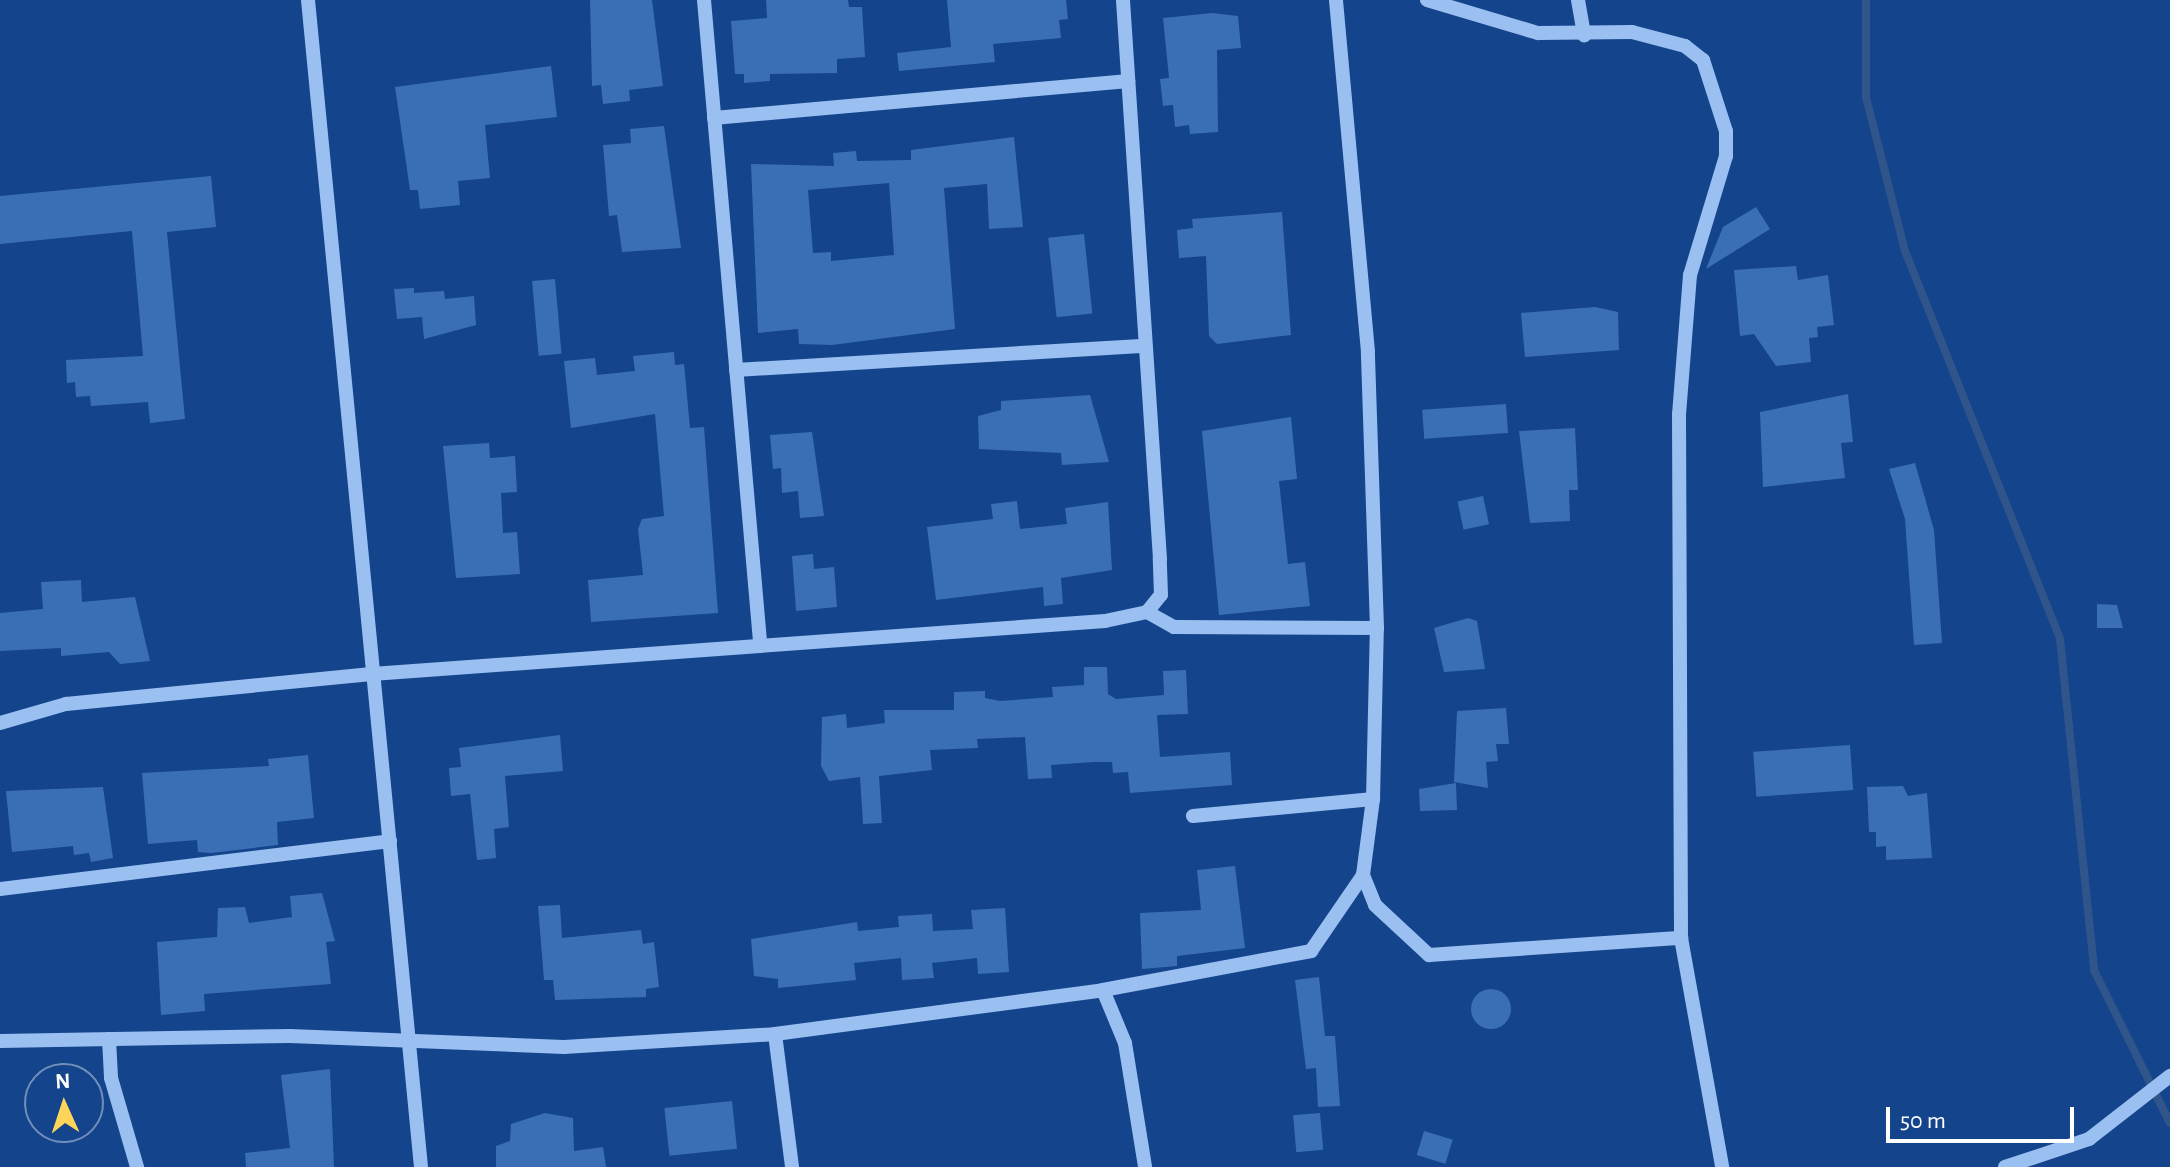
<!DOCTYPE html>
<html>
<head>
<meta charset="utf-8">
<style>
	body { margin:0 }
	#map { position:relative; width:2170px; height:1167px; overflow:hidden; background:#13448c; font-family:"Alegreya Sans",sans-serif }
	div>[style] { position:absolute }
	.stream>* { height:8px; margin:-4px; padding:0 4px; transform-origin:4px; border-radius:4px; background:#30558b }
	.building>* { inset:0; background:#3b6fb5; transform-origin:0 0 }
	.round { border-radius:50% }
	.minor>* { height:14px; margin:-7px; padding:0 7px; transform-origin:7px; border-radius:7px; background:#9abff1 }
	span { translate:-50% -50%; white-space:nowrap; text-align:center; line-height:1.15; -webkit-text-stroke:6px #13448c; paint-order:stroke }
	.north { position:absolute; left:24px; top:1063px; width:80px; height:80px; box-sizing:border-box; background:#13448c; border:2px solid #718fba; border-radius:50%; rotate:357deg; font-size:22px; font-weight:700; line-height:32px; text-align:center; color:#fff }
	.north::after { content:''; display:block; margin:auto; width:28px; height:36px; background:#ffd45a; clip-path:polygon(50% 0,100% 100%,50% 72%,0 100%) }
	.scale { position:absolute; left:1886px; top:1107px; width:188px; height:36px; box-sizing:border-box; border:4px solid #fff; border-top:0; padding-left:10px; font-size:24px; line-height:28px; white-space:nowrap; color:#fff; -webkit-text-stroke:6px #13448c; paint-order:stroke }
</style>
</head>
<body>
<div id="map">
	<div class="stream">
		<div style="left:1866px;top:0;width:97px;rotate:90deg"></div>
		<div style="left:1866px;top:97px;width:159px;rotate:75.8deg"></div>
		<div style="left:1905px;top:251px;width:418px;rotate:68.2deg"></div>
		<div style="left:2060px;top:639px;width:333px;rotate:84.1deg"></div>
		<div style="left:2094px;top:970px;width:171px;rotate:63.6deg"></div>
	</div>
	<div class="building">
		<div style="clip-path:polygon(590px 0,652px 0,663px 86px,629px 90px,630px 101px,603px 104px,601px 85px,592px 86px)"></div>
		<div style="clip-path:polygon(766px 0,848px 0,849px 7px,862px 7px,865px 57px,837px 59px,837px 73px,770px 74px,770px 81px,744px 83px,744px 74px,735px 74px,731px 21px,767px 18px)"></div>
		<div style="clip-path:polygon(947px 0,1066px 0,1068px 19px,1059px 20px,1061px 38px,993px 44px,995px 62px,899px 71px,897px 53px,951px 47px)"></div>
		<div style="clip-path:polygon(1212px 13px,1238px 16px,1241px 48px,1217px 50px,1218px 132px,1190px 134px,1189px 125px,1175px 127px,1173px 105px,1163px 106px,1160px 79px,1169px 78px,1163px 18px)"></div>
		<div style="clip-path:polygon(551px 66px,557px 117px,485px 125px,490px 178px,458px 181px,460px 205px,420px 209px,418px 190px,410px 190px,395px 87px)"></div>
		<div style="clip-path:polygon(664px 126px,681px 248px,622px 252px,617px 215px,609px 216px,603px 145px,631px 143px,630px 129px)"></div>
		<div style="clip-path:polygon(evenodd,1014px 137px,1023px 227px,989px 229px,987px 184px,944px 188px,955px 329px,832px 345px,799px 344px,798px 329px,758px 333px,751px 164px,834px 166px,833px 153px,856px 151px,857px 161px,911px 160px,911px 150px,1014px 137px,889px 183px,894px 255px,831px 261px,831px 252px,813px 253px,808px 190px,889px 183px)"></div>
		<div style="clip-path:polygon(211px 176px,216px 227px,167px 232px,185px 419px,150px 423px,148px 402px,91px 406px,90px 396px,76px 397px,75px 382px,67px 383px,66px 360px,143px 356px,132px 231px,0 244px,0 196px)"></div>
		<div style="clip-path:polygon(1756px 207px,1770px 229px,1706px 269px,1723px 227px)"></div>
		<div style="clip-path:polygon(1282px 212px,1291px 335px,1217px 344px,1209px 336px,1206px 256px,1179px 258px,1177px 230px,1193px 228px,1192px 219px)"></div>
		<div style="left:1084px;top:234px;width:80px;height:36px;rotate:84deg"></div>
		<div style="clip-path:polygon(1796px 266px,1798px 280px,1828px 275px,1834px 325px,1817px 327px,1818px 337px,1809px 338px,1811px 362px,1776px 366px,1754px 334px,1740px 336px,1734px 270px)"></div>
		<div style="left:555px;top:279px;width:75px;height:23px;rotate:85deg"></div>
		<div style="clip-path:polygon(414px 288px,414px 293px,444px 291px,445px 299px,474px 296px,476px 325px,424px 339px,422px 317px,397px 319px,394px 289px)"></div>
		<div style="clip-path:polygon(1595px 307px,1618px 312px,1619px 350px,1525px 357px,1521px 313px)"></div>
		<div style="clip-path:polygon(674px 352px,675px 365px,684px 364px,690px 428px,704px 427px,718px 613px,591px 622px,588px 580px,643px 575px,638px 529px,642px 519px,664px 516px,655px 414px,571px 428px,564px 361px,595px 358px,597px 375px,635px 371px,633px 356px)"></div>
		<div style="clip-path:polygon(1848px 394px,1853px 442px,1841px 443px,1845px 478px,1763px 487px,1760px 412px)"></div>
		<div style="clip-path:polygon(1090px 395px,1109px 462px,1062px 465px,1061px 453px,979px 449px,978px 416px,1001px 410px,1001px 401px)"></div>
		<div style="left:1506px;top:404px;width:29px;height:84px;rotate:86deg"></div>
		<div style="clip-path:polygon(1291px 417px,1297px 479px,1279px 481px,1288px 564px,1305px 562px,1310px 606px,1219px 615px,1202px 431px)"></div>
		<div style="clip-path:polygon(1575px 428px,1578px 490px,1569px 490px,1570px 521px,1530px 523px,1519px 431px)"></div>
		<div style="clip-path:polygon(812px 432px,824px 516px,800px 518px,798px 491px,782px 493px,781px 468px,773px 469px,770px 435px)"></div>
		<div style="clip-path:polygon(489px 443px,490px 458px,515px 456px,517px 492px,501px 493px,503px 533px,517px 532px,520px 574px,456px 578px,443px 446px)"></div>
		<div style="clip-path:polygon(1915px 463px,1934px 530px,1942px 643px,1914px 645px,1905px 519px,1889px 469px)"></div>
		<div style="left:1483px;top:496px;width:29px;height:26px;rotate:78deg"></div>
		<div style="clip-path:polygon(1017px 501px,1020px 529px,1067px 524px,1065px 508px,1108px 502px,1112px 570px,1061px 578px,1063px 604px,1044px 606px,1043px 587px,936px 600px,927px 527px,993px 519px,991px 504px)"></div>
		<div style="clip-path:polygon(813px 554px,814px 569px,834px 567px,837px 607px,796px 611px,792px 556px)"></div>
		<div style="clip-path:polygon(81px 580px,82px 602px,135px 597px,150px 661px,120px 664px,109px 652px,61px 656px,61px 648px,0 651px,0 613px,43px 609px,41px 582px)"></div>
		<div style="clip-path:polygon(2097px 604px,2117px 605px,2123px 628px,2097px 628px)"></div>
		<div style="clip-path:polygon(1468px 618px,1477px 621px,1485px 669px,1444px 672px,1434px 628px)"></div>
		<div style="clip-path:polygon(1084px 667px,1107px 667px,1108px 694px,1116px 699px,1164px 695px,1163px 671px,1186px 670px,1188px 714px,1157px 715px,1160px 757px,1230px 752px,1232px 785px,1130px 793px,1128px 772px,1113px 773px,1112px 762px,1094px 762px,1051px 765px,1052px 778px,1028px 779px,1025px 737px,977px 739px,978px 748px,930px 750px,932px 770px,879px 776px,882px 823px,863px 824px,860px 777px,829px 781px,821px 766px,822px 717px,846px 714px,847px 728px,885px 723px,884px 710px,954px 710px,954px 692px,985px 691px,985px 698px,1000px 701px,1053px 697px,1052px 687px,1084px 685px)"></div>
		<div style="clip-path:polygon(1506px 708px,1509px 744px,1496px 744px,1498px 761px,1486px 762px,1488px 788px,1454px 782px,1457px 711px)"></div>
		<div style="clip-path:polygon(560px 735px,563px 771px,505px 776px,509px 827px,494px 829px,496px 858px,477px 860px,470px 794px,451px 796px,449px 768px,461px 767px,459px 748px)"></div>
		<div style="left:1850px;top:745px;width:45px;height:97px;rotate:86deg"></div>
		<div style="clip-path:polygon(308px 755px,314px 818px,277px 822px,278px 845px,211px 853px,198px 852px,197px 840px,148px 844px,142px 773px,269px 766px,268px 759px)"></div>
		<div style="clip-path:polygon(1456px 783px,1457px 810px,1420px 811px,1419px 789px)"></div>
		<div style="clip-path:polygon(1903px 786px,1908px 796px,1927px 793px,1932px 858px,1886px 860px,1886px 846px,1876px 847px,1876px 832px,1869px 832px,1867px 787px)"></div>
		<div style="clip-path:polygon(103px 787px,113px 858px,91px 862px,89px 853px,74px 855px,73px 846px,12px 852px,6px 791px)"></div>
		<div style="clip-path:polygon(1235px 866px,1245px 948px,1177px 956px,1177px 966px,1142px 969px,1140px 913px,1201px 910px,1197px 870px)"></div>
		<div style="clip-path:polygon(322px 893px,335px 941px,326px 942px,331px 984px,204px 994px,205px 1011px,161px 1015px,157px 942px,217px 937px,218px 908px,245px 907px,249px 923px,292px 917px,290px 896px)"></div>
		<div style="clip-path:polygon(560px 905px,562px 938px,641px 930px,643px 944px,654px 942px,659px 987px,646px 989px,646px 997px,555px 1000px,553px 980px,544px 980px,538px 906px)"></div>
		<div style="clip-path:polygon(1005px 908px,1009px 972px,978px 974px,977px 958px,932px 963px,934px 978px,902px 980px,901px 958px,854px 963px,856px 980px,778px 988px,778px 979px,754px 976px,751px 939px,857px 922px,858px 931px,899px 927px,898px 916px,932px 914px,933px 931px,973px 929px,971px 910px)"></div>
		<div style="clip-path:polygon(1319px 977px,1325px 1036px,1335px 1036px,1340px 1106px,1318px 1107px,1316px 1068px,1306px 1069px,1295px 980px)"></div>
		<div class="round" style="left:1471px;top:989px;width:40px;height:40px"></div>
		<div style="clip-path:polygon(330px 1069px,334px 1167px,246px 1167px,245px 1153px,290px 1148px,281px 1075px)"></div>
		<div style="left:732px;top:1101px;width:48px;height:68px;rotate:84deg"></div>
		<div style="clip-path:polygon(545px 1113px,573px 1118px,574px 1151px,603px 1147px,606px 1167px,496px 1167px,496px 1146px,510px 1141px,511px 1124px)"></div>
		<div style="left:1320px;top:1113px;width:37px;height:27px;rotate:85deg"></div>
		<div style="left:1424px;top:1131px;width:30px;height:25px;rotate:17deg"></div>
	</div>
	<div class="minor">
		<div style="left:308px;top:0;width:1172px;rotate:84.47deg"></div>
		<div style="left:704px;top:0;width:643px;rotate:85.01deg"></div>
		<div style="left:1427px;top:0;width:116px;rotate:16.6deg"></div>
		<div style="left:1538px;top:33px;width:94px;rotate:-0.6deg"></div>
		<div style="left:1632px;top:32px;width:55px;rotate:14.8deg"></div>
		<div style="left:1685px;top:46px;width:23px;rotate:38deg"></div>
		<div style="left:1703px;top:60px;width:75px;rotate:72.1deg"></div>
		<div style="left:1726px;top:131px;width:25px;rotate:90deg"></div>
		<div style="left:1726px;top:156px;width:124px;rotate:106.8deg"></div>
		<div style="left:1690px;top:275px;width:139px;rotate:94.5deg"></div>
		<div style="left:1679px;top:414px;width:524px;rotate:89.78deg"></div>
		<div style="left:1681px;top:938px;width:233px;rotate:79.8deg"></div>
		<div style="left:1578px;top:0;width:36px;rotate:80deg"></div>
		<div style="left:714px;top:118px;width:416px;rotate:-5.1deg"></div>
		<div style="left:736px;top:370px;width:410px;rotate:-3.4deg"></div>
		<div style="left:1147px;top:612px;width:31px;rotate:29deg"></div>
		<div style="left:1174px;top:627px;width:203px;rotate:0.3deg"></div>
		<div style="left:0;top:723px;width:69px;rotate:-16.1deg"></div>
		<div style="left:66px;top:704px;width:307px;rotate:-5.6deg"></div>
		<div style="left:372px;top:674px;width:735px;rotate:-4.14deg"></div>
		<div style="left:1105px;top:621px;width:43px;rotate:-12.1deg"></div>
		<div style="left:1147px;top:612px;width:22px;rotate:-51deg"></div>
		<div style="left:1161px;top:595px;width:36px;rotate:-92deg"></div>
		<div style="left:1160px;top:559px;width:560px;rotate:-93.79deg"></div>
		<div style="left:1193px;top:816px;width:181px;rotate:-5.4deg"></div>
		<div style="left:1363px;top:875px;width:32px;rotate:68deg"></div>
		<div style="left:1375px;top:905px;width:74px;rotate:42.8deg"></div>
		<div style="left:1429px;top:955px;width:253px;rotate:-3.9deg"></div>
		<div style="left:0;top:889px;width:393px;rotate:-7deg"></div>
		<div style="left:1103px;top:990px;width:57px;rotate:67.5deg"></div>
		<div style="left:1125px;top:1043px;width:126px;rotate:80.8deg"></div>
		<div style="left:775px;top:1034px;width:134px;rotate:82.7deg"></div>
		<div style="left:109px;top:1039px;width:39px;rotate:87deg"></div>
		<div style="left:111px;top:1078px;width:93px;rotate:73.7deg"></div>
		<div style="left:0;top:1041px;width:290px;rotate:-1deg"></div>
		<div style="left:290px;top:1036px;width:274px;rotate:2.3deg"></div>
		<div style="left:564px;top:1047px;width:211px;rotate:-3.5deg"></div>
		<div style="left:775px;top:1034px;width:331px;rotate:-7.6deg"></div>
		<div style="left:1103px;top:990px;width:212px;rotate:-10.6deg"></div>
		<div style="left:1311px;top:951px;width:92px;rotate:-55.6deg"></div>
		<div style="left:1363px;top:875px;width:77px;rotate:-82.5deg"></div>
		<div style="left:1373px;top:799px;width:171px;rotate:-88.7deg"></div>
		<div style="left:1377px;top:628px;width:276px;rotate:-91.9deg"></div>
		<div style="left:1368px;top:352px;width:353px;rotate:-95.2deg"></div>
		<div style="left:2005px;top:1167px;width:89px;rotate:-18.4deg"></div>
		<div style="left:2089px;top:1139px;width:103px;rotate:-37.9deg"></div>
	</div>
	<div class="north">N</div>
	<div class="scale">50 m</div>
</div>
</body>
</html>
